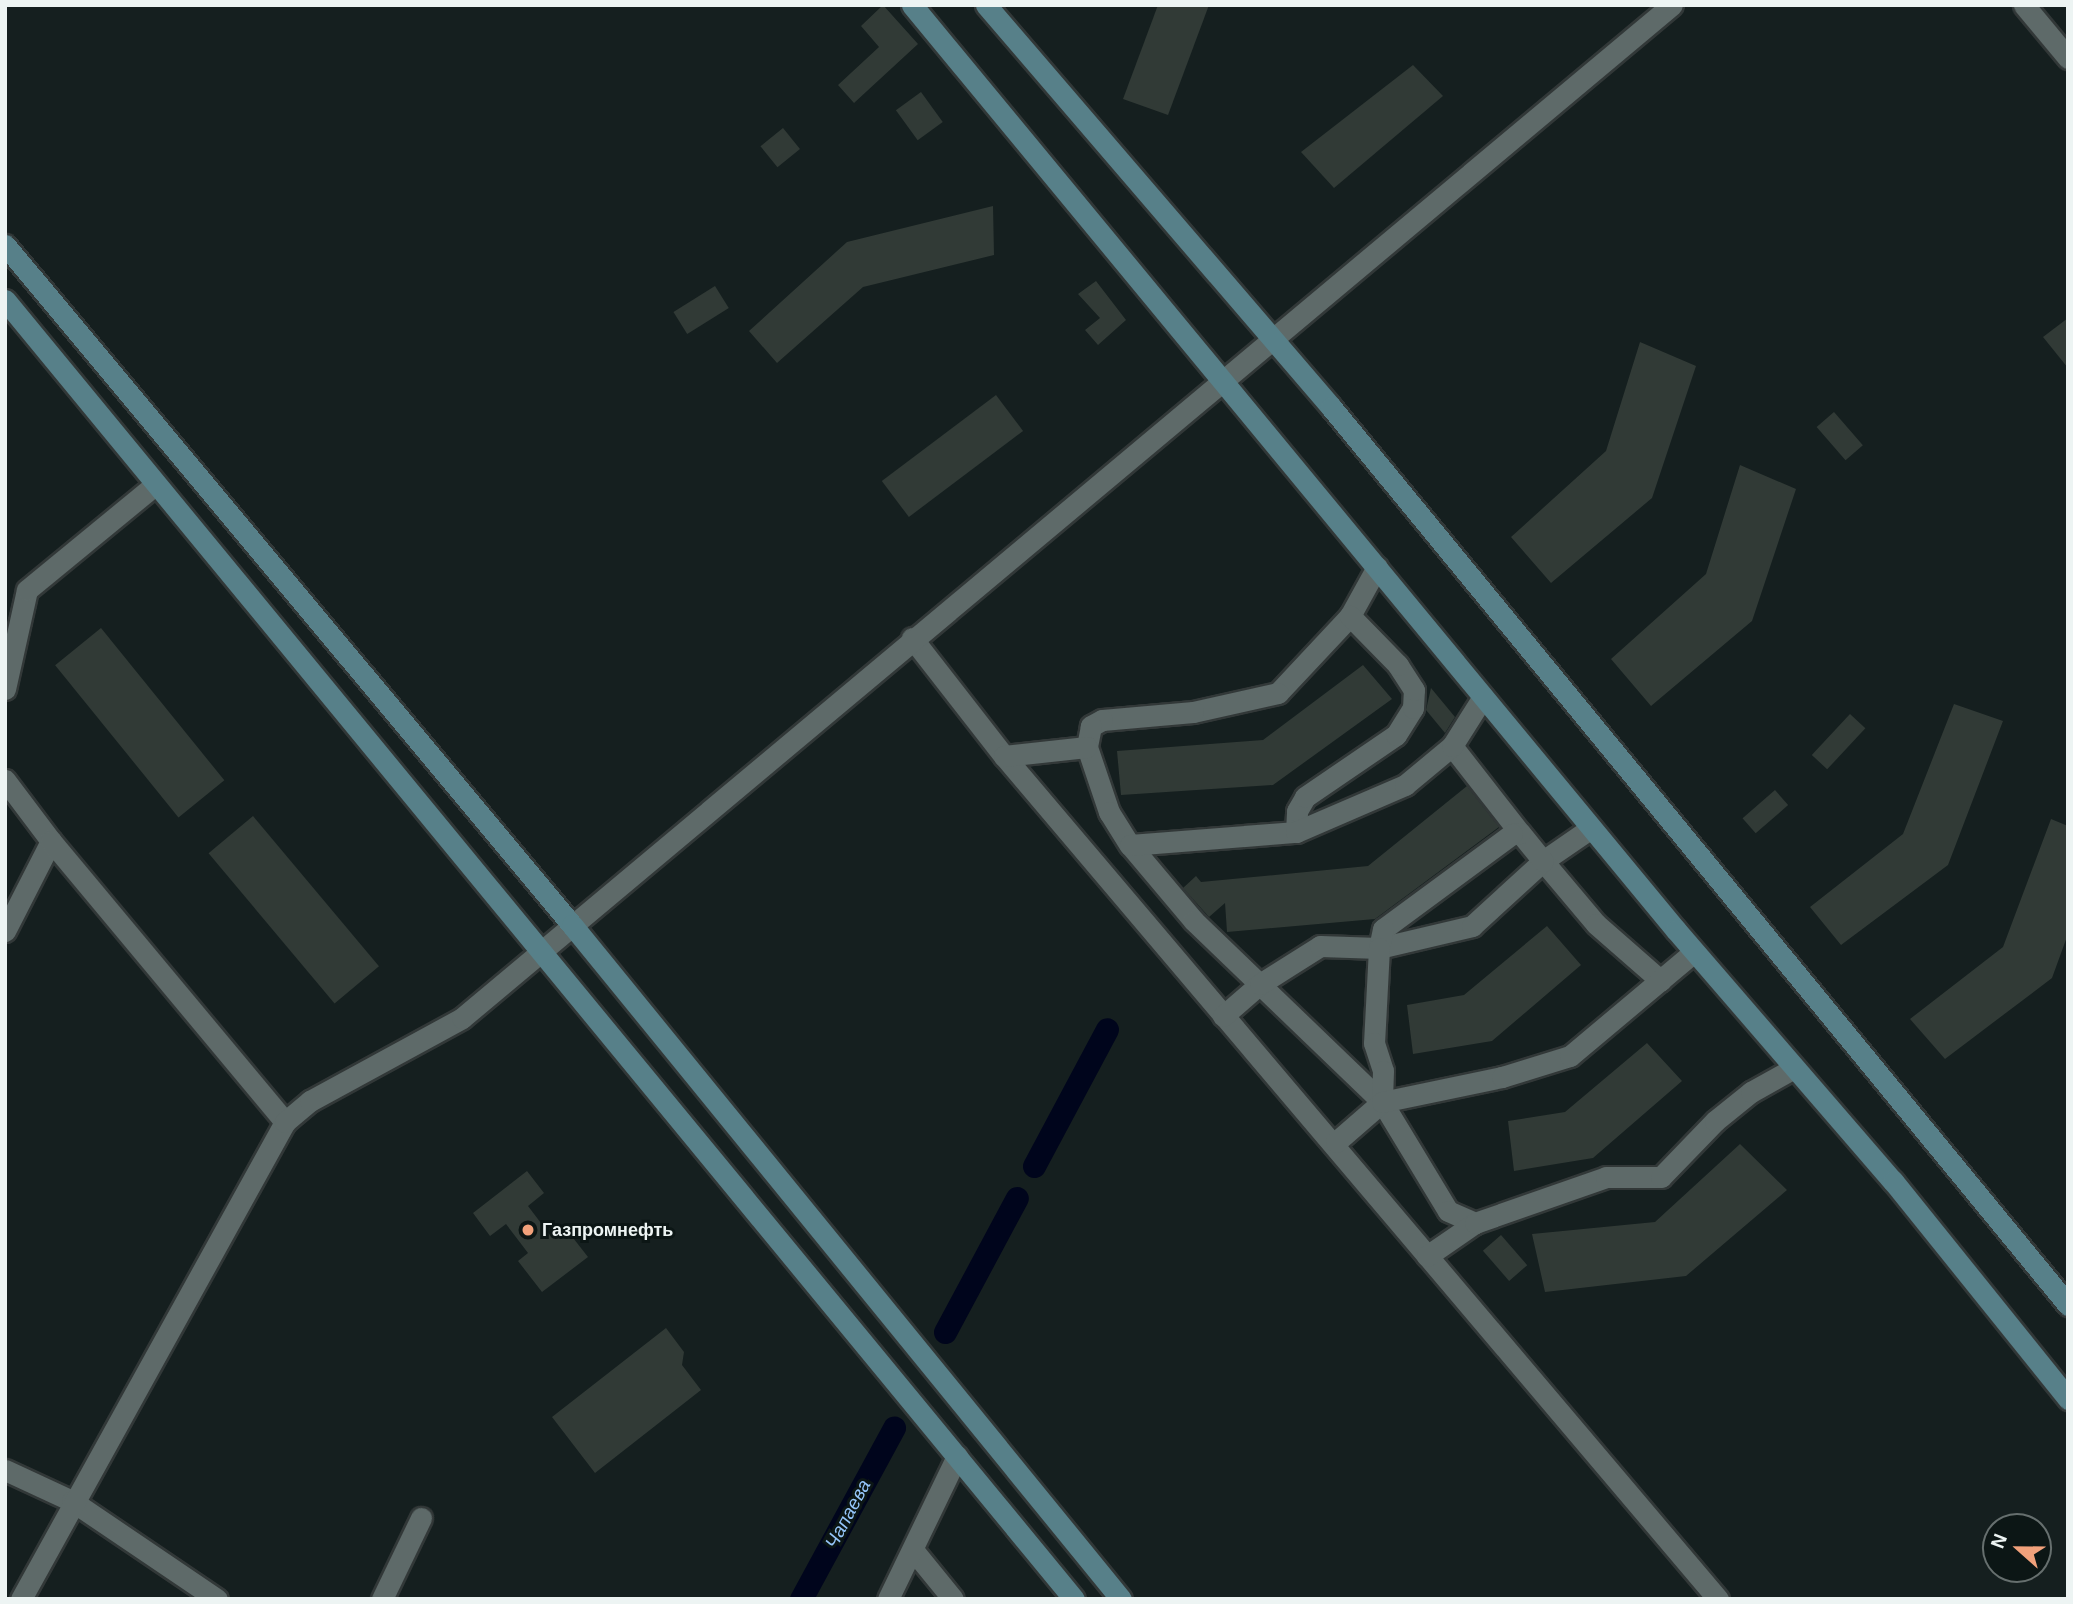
<!DOCTYPE html>
<html>
<head>
<meta charset="utf-8">
<style>
	body { margin:0 }
	#map { position:relative; width:2073px; height:1604px; overflow:hidden; background:#151f1f; font-family:Helvetica,sans-serif }
	div>[style] { position:absolute }
	.canal>* { height:23px; margin:-11.5px; padding:0 11.5px; transform-origin:11.5px; border-radius:11.5px; background:#00051c }
	.building>* { inset:0; background:#313a36; transform-origin:0 0 }
	.roads { filter:drop-shadow(2px 0 #323838) drop-shadow(-2px 0 #323838) drop-shadow(0 2px #323838) drop-shadow(0 -2px #323838) }
	.street>* { height:21px; margin:-10.5px; padding:0 10.5px; transform-origin:10.5px; border-radius:10.5px; background:#5e6a69 }
	.secondary>* { height:21px; margin:-10.5px; padding:0 10.5px; transform-origin:10.5px; border-radius:10.5px; background:#578089 }
	.dots>* { width:19px; height:19px; translate:-50% -50%; box-sizing:border-box; border:4px solid #0c1615; border-radius:50% }
	span { translate:-50% -50%; white-space:nowrap; text-align:center; line-height:1.15; -webkit-text-stroke:6px #0c1615; paint-order:stroke }
	.poi-label { font-size:18px; color:#edf4f3; font-weight:700 }
	.left { translate:0 -50%; text-align:left }
	.water-label { font-size:19px; color:#95c5f9; font-style:italic }
	.frame { position:absolute; inset:0; border:7px solid #edf4f3; pointer-events:none }
	.north { position:absolute; left:1982px; top:1513px; width:70px; height:70px; box-sizing:border-box; background:#0c1615; border:2px solid #666f6e; border-radius:50%; rotate:291deg; font-size:19px; font-weight:700; line-height:28px; text-align:center; color:#edf4f3 }
	.north::after { content:''; display:block; margin:auto; width:24px; height:32px; background:#f1a17b; clip-path:polygon(50% 0,100% 100%,50% 72%,0 100%) }
</style>
</head>
<body>
<div id="map">
	<div class="canal">
		<div style="left:1034px;top:1166px;width:155px;rotate:-61.9deg"></div>
		<div style="left:945px;top:1332px;width:152px;rotate:-61.8deg"></div>
		<div style="left:801px;top:1599px;width:195px;rotate:-61.5deg"></div>
	</div>
	<div class="building">
		<div style="clip-path:polygon(883px 5px,918px 44px,854px 103px,838px 85px,879px 47px,861px 26px)"></div>
		<div style="clip-path:polygon(1158px 5px,1209px 5px,1168px 115px,1123px 99px)"></div>
		<div style="clip-path:polygon(1413px 65px,1443px 96px,1334px 188px,1301px 152px)"></div>
		<div style="left:921px;top:92px;width:37px;height:31px;rotate:54deg"></div>
		<div style="left:783px;top:128px;width:27px;height:29px;rotate:51deg"></div>
		<div style="clip-path:polygon(993px 206px,994px 255px,863px 287px,777px 363px,749px 331px,847px 242px)"></div>
		<div style="clip-path:polygon(1096px 281px,1126px 320px,1098px 345px,1085px 330px,1100px 318px,1078px 294px)"></div>
		<div style="left:715px;top:286px;width:26px;height:49px;rotate:58deg"></div>
		<div style="clip-path:polygon(2068px 318px,2068px 368px,2043px 337px)"></div>
		<div style="clip-path:polygon(1640px 342px,1696px 366px,1652px 498px,1551px 583px,1511px 537px,1606px 451px)"></div>
		<div style="left:996px;top:395px;width:45px;height:143px;rotate:53deg"></div>
		<div style="left:1834px;top:412px;width:44px;height:23px;rotate:49deg"></div>
		<div style="clip-path:polygon(1740px 465px,1796px 489px,1752px 621px,1651px 706px,1611px 659px,1706px 574px)"></div>
		<div style="left:101px;top:628px;width:196px;height:59px;rotate:51deg"></div>
		<div style="clip-path:polygon(1363px 665px,1392px 699px,1273px 785px,1121px 795px,1117px 751px,1263px 740px)"></div>
		<div style="clip-path:polygon(1431px 688px,1455px 717px,1445px 733px,1426px 710px)"></div>
		<div style="clip-path:polygon(1954px 704px,2003px 721px,1948px 865px,1841px 945px,1810px 907px,1903px 834px)"></div>
		<div style="left:1850px;top:714px;width:21px;height:56px;rotate:43deg"></div>
		<div style="clip-path:polygon(1467px 786px,1499px 827px,1375px 919px,1227px 932px,1225px 903px,1209px 917px,1183px 888px,1196px 876px,1201px 882px,1368px 866px)"></div>
		<div style="left:1775px;top:790px;width:20px;height:43px;rotate:49deg"></div>
		<div style="left:253px;top:816px;width:196px;height:58px;rotate:50deg"></div>
		<div style="clip-path:polygon(2051px 819px,2068px 826px,2068px 934px,2052px 978px,1945px 1059px,1910px 1019px,2003px 947px)"></div>
		<div style="clip-path:polygon(1547px 926px,1581px 965px,1492px 1041px,1413px 1054px,1407px 1005px,1464px 995px)"></div>
		<div style="clip-path:polygon(1647px 1043px,1682px 1081px,1593px 1158px,1514px 1171px,1508px 1121px,1565px 1112px)"></div>
		<div style="clip-path:polygon(1740px 1144px,1787px 1190px,1686px 1276px,1545px 1292px,1532px 1234px,1655px 1222px)"></div>
		<div style="clip-path:polygon(527px 1171px,544px 1193px,528px 1206px,550px 1235px,563px 1225px,588px 1257px,542px 1292px,518px 1261px,528px 1253px,506px 1224px,490px 1236px,473px 1213px)"></div>
		<div style="left:1501px;top:1235px;width:40px;height:24px;rotate:49deg"></div>
		<div style="clip-path:polygon(666px 1328px,684px 1352px,682px 1365px,701px 1390px,595px 1473px,552px 1417px)"></div>
	</div>
	<div class="roads">
		<div class="street">
			<div style="left:2024px;top:5px;width:69px;rotate:50.3deg"></div>
			<div style="left:1377px;top:567px;width:56px;rotate:118.9deg"></div>
			<div style="left:1350px;top:616px;width:105px;rotate:133.1deg"></div>
			<div style="left:1278px;top:693px;width:87px;rotate:167.4deg"></div>
			<div style="left:1193px;top:712px;width:91px;rotate:175deg"></div>
			<div style="left:1102px;top:720px;width:13px;rotate:151deg"></div>
			<div style="left:1091px;top:726px;width:21px;rotate:101deg"></div>
			<div style="left:1087px;top:747px;width:69px;rotate:71.3deg"></div>
			<div style="left:1109px;top:812px;width:39px;rotate:58deg"></div>
			<div style="left:1130px;top:845px;width:99px;rotate:49.9deg"></div>
			<div style="left:1194px;top:921px;width:261px;rotate:43.9deg"></div>
			<div style="left:1382px;top:1102px;width:127px;rotate:58.8deg"></div>
			<div style="left:1448px;top:1211px;width:30px;rotate:24deg"></div>
			<div style="left:912px;top:638px;width:150px;rotate:52.1deg"></div>
			<div style="left:1004px;top:756px;width:1105px;rotate:49.74deg"></div>
			<div style="left:5px;top:689px;width:101px;rotate:-77.5deg"></div>
			<div style="left:27px;top:590px;width:166px;rotate:-39.4deg"></div>
			<div style="left:1452px;top:746px;width:110px;rotate:52deg"></div>
			<div style="left:1004px;top:756px;width:83px;rotate:-6.2deg"></div>
			<div style="left:5px;top:780px;width:76px;rotate:53deg"></div>
			<div style="left:51px;top:841px;width:101px;rotate:117.1deg"></div>
			<div style="left:1591px;top:828px;width:58px;rotate:145.5deg"></div>
			<div style="left:1543px;top:861px;width:82px;rotate:49.9deg"></div>
			<div style="left:1596px;top:924px;width:86px;rotate:41.2deg"></div>
			<div style="left:1296px;top:832px;width:21px;rotate:-87deg"></div>
			<div style="left:1297px;top:811px;width:16px;rotate:-60deg"></div>
			<div style="left:1305px;top:797px;width:110px;rotate:-34.3deg"></div>
			<div style="left:1396px;top:735px;width:32px;rotate:-58deg"></div>
			<div style="left:1413px;top:708px;width:18px;rotate:-87deg"></div>
			<div style="left:1414px;top:690px;width:30px;rotate:-123deg"></div>
			<div style="left:1398px;top:665px;width:69px;rotate:-134.4deg"></div>
			<div style="left:51px;top:841px;width:366px;rotate:50.2deg"></div>
			<div style="left:1130px;top:845px;width:167px;rotate:-4.5deg"></div>
			<div style="left:1296px;top:832px;width:119px;rotate:-23.3deg"></div>
			<div style="left:1405px;top:785px;width:61px;rotate:-39.7deg"></div>
			<div style="left:1452px;top:746px;width:58px;rotate:-57.7deg"></div>
			<div style="left:1223px;top:1016px;width:49px;rotate:-40.9deg"></div>
			<div style="left:1260px;top:984px;width:71px;rotate:-32.3deg"></div>
			<div style="left:1320px;top:946px;width:59px;rotate:1.9deg"></div>
			<div style="left:1379px;top:948px;width:96px;rotate:-13.3deg"></div>
			<div style="left:1472px;top:926px;width:96px;rotate:-42.5deg"></div>
			<div style="left:1543px;top:861px;width:36px;rotate:-129deg"></div>
			<div style="left:1520px;top:833px;width:8px;rotate:173deg"></div>
			<div style="left:1512px;top:834px;width:160px;rotate:143.6deg"></div>
			<div style="left:1383px;top:929px;width:19px;rotate:102deg"></div>
			<div style="left:1379px;top:948px;width:95px;rotate:93deg"></div>
			<div style="left:1374px;top:1043px;width:29px;rotate:72deg"></div>
			<div style="left:1383px;top:1071px;width:31px;rotate:92deg"></div>
			<div style="left:1336px;top:1142px;width:61px;rotate:-41deg"></div>
			<div style="left:1382px;top:1102px;width:123px;rotate:-11.8deg"></div>
			<div style="left:1502px;top:1077px;width:71px;rotate:-17.2deg"></div>
			<div style="left:1570px;top:1056px;width:162px;rotate:-40deg"></div>
			<div style="left:1427px;top:1256px;width:58px;rotate:-34.5deg"></div>
			<div style="left:1475px;top:1223px;width:139px;rotate:-19.3deg"></div>
			<div style="left:1606px;top:1177px;width:55px"></div>
			<div style="left:1661px;top:1177px;width:78px;rotate:-46deg"></div>
			<div style="left:1715px;top:1121px;width:46px;rotate:-38.9deg"></div>
			<div style="left:1751px;top:1092px;width:49px;rotate:-29.2deg"></div>
			<div style="left:5px;top:1470px;width:74px;rotate:24.8deg"></div>
			<div style="left:72px;top:1501px;width:175px;rotate:34.1deg"></div>
			<div style="left:913px;top:1550px;width:63px;rotate:50.8deg"></div>
			<div style="left:21px;top:1599px;width:545px;rotate:-61.04deg"></div>
			<div style="left:285px;top:1122px;width:33px;rotate:-40deg"></div>
			<div style="left:310px;top:1101px;width:173px;rotate:-28.6deg"></div>
			<div style="left:462px;top:1018px;width:1578px;rotate:-39.94deg"></div>
			<div style="left:382px;top:1599px;width:90px;rotate:-64.3deg"></div>
			<div style="left:888px;top:1599px;width:159px;rotate:-64.2deg"></div>
		</div>
		<div class="secondary">
			<div style="left:912px;top:5px;width:1200px;rotate:50.45deg"></div>
			<div style="left:1676px;top:930px;width:332px;rotate:49.2deg"></div>
			<div style="left:1893px;top:1181px;width:280px;rotate:51.2deg"></div>
			<div style="left:986px;top:5px;width:530px;rotate:49.36deg"></div>
			<div style="left:1331px;top:407px;width:1162px;rotate:50.62deg"></div>
			<div style="left:5px;top:245px;width:885px;rotate:50.18deg"></div>
			<div style="left:572px;top:925px;width:869px;rotate:50.84deg"></div>
			<div style="left:5px;top:300px;width:1682px;rotate:50.55deg"></div>
		</div>
	</div>
	<div class="dots">
		<div style="left:528px;top:1230px;background:#f1a17b"></div>
	</div>
	<div class="poi-label">
		<span class="left" style="left:542px;top:1230px">Газпромнефть</span>
	</div>
	<div class="water-label">
		<span style="left:848px;top:1514px;rotate:-62deg">Чапаева</span>
	</div>
	<div class="frame"></div>
	<div class="north">N</div>
</div>
</body>
</html>
